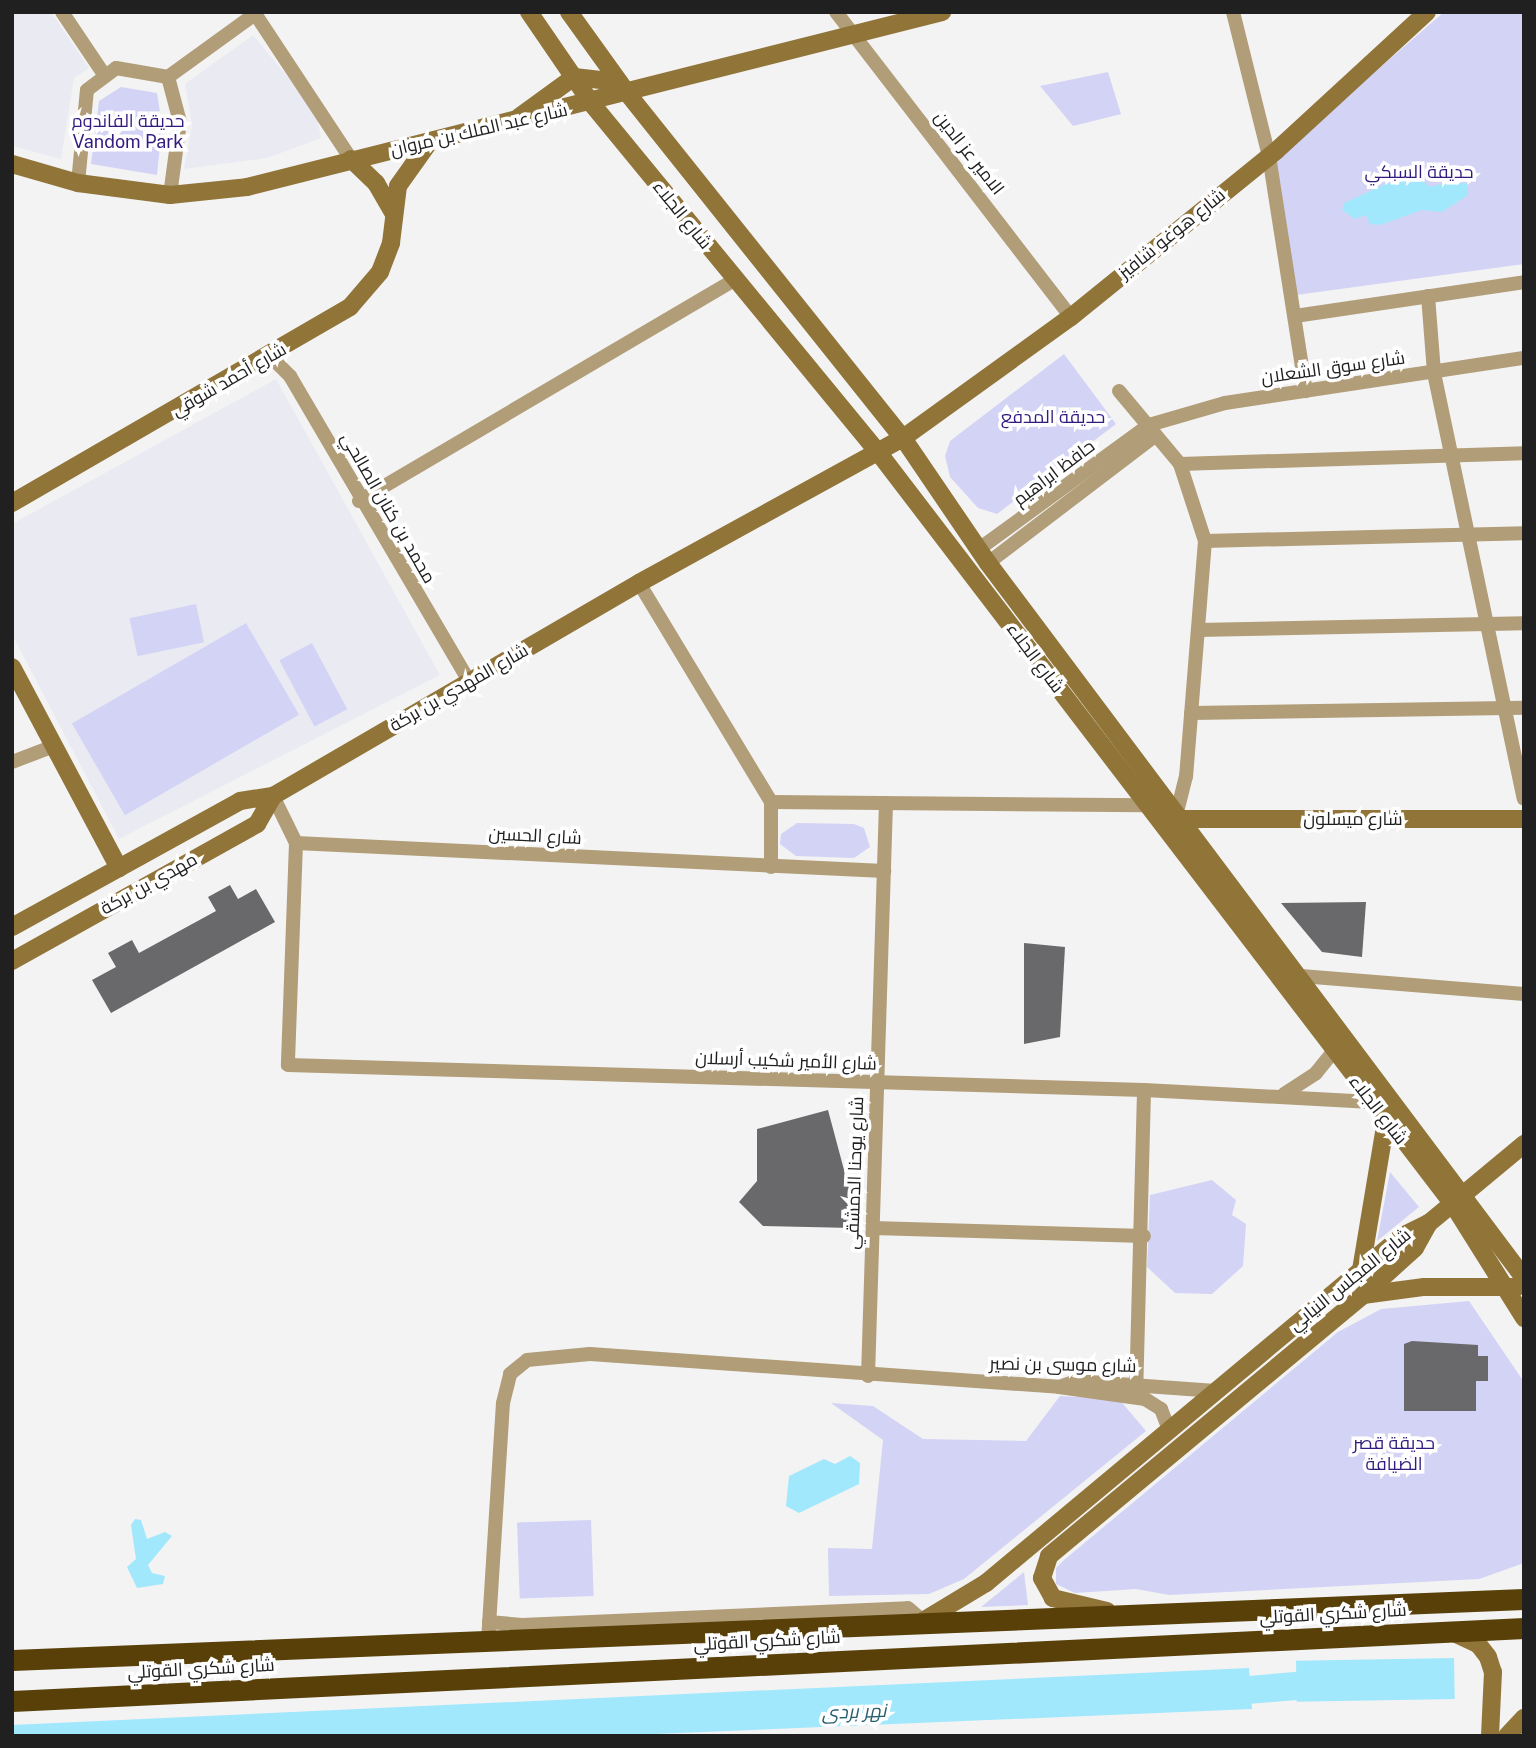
<!DOCTYPE html>
<html>
<head>
<meta charset="utf-8">
<style>
	body { margin:0 }
	#map { position:relative; width:1536px; height:1748px; overflow:hidden; background:#f3f3f4; font-family:"Public Sans",Cairo,sans-serif }
	div>[style] { position:absolute }
	.built>* { inset:0; background:#eaeaf3 }
	.green>* { inset:0; background:#d3d3f5; transform-origin:0 0 }
	.water>* { inset:0; background:#a1e8fc; transform-origin:0 0 }
	.river>* { height:28px; margin:-14px; padding:0 14px; transform-origin:14px; border-radius:14px; background:#a1e8fc }
	.building>* { inset:0; background:#69696b }
	.street>* { height:14px; margin:-7px; padding:0 7px; transform-origin:7px; border-radius:7px; background:#b19d78 }
	.secondary>* { height:18px; margin:-9px; padding:0 9px; transform-origin:9px; border-radius:9px; background:#917438 }
	.highway>* { height:21px; margin:-10.5px; padding:0 10.5px; transform-origin:10.5px; border-radius:10.5px; background:#584008 }
	span { translate:-50% -50%; white-space:nowrap; text-align:center; line-height:1.15; -webkit-text-stroke:7px #fff; paint-order:stroke }
	.park-label { font-size:18px; color:#331a7e }
	.street-label { font-size:18px; color:#202021 }
	.water-label { font-size:19px; color:#28606e; font-style:italic }
	.frame { position:absolute; inset:0; border:14px solid #202021; pointer-events:none }
</style>
</head>
<body>
<div id="map">
	<div class="built">
		<div style="clip-path:polygon(12px 12px,51px 12px,89px 68px,74px 78px,61px 159px,12px 146px)"></div>
		<div style="clip-path:polygon(253px 35px,316px 111px,321px 138px,267px 158px,184px 169px,192px 125px,185px 84px)"></div>
		<div style="clip-path:polygon(276px 379px,440px 675px,119px 839px,12px 634px,12px 524px)"></div>
	</div>
	<div class="green">
		<div style="clip-path:polygon(1444px 12px,1524px 12px,1524px 264px,1296px 295px,1272px 161px)"></div>
		<div style="clip-path:polygon(1108px 72px,1121px 114px,1073px 126px,1040px 86px)"></div>
		<div style="clip-path:polygon(121px 87px,157px 93px,162px 125px,157px 175px,91px 164px,99px 101px)"></div>
		<div style="clip-path:polygon(1064px 354px,1116px 424px,997px 514px,978px 508px,950px 477px,945px 456px,950px 441px)"></div>
		<div style="left:196px;top:604px;width:39px;height:68px;rotate:78deg"></div>
		<div style="left:246px;top:623px;width:106px;height:201px;rotate:60deg"></div>
		<div style="left:312px;top:643px;width:75px;height:37px;rotate:62deg"></div>
		<div style="clip-path:polygon(797px 823px,854px 824px,864px 828px,870px 847px,854px 858px,796px 856px,780px 844px,781px 834px)"></div>
		<div style="clip-path:polygon(1390px 1172px,1419px 1207px,1377px 1241px)"></div>
		<div style="clip-path:polygon(1212px 1180px,1236px 1200px,1232px 1215px,1246px 1224px,1243px 1266px,1212px 1294px,1175px 1293px,1147px 1267px,1150px 1195px)"></div>
		<div style="clip-path:polygon(1469px 1301px,1524px 1382px,1524px 1563px,1479px 1579px,1169px 1595px,1136px 1589px,1075px 1593px,1056px 1584px,1056px 1568px,1064px 1560px,1338px 1332px,1381px 1309px)"></div>
		<div style="clip-path:polygon(1060px 1396px,1119px 1399px,1146px 1431px,964px 1579px,929px 1594px,829px 1596px,828px 1548px,872px 1549px,883px 1440px,831px 1403px,873px 1406px,923px 1439px,1026px 1441px)"></div>
		<div style="left:591px;top:1520px;width:76px;height:74px;rotate:88deg"></div>
		<div style="clip-path:polygon(1024px 1572px,1028px 1605px,981px 1607px)"></div>
	</div>
	<div class="water">
		<div style="clip-path:polygon(1419px 177px,1430px 187px,1450px 181px,1468px 184px,1468px 195px,1442px 212px,1422px 210px,1380px 225px,1370px 224px,1366px 215px,1355px 219px,1342px 210px,1344px 203px,1386px 184px)"></div>
		<div style="clip-path:polygon(850px 1456px,860px 1463px,859px 1484px,799px 1513px,786px 1506px,789px 1476px,824px 1459px,835px 1464px)"></div>
		<div style="clip-path:polygon(135px 1519px,141px 1520px,147px 1539px,165px 1532px,172px 1536px,148px 1565px,152px 1573px,165px 1576px,163px 1584px,137px 1588px,127px 1567px,136px 1559px,131px 1525px)"></div>
		<div style="left:1454px;top:1658px;width:41px;height:158px;rotate:89deg"></div>
		<div style="clip-path:polygon(1249px 1668px,1252px 1709px,607px 1736px,12px 1736px,12px 1725px)"></div>
	</div>
	<div class="river">
		<div style="left:1212px;top:1693px;width:120px;rotate:-4.8deg"></div>
	</div>
	<div class="building">
		<div style="clip-path:polygon(230px 885px,238px 899px,256px 889px,275px 922px,111px 1013px,92px 980px,116px 967px,108px 953px,132px 940px,139px 953px,216px 911px,208px 897px)"></div>
		<div style="clip-path:polygon(1366px 902px,1362px 957px,1322px 952px,1281px 903px)"></div>
		<div style="clip-path:polygon(1024px 943px,1065px 947px,1060px 1037px,1024px 1044px)"></div>
		<div style="clip-path:polygon(828px 1110px,851px 1196px,853px 1228px,763px 1226px,739px 1202px,757px 1181px,757px 1129px)"></div>
		<div style="clip-path:polygon(1412px 1341px,1478px 1345px,1478px 1356px,1488px 1356px,1488px 1381px,1476px 1381px,1476px 1411px,1404px 1411px,1404px 1344px)"></div>
	</div>
	<div class="street">
		<div style="left:62px;top:12px;width:77px;rotate:56.1deg"></div>
		<div style="left:254px;top:12px;width:176px;rotate:56.6deg"></div>
		<div style="left:836px;top:12px;width:385px;rotate:52.4deg"></div>
		<div style="left:1233px;top:12px;width:148px;rotate:76deg"></div>
		<div style="left:1269px;top:156px;width:238px;rotate:81.1deg"></div>
		<div style="left:168px;top:77px;width:107px;rotate:-35.9deg"></div>
		<div style="left:78px;top:183px;width:93px;rotate:-84.5deg"></div>
		<div style="left:87px;top:90px;width:36px;rotate:-37deg"></div>
		<div style="left:116px;top:68px;width:53px;rotate:9.8deg"></div>
		<div style="left:168px;top:77px;width:47px;rotate:75.1deg"></div>
		<div style="left:180px;top:122px;width:74px;rotate:97.8deg"></div>
		<div style="left:1428px;top:296px;width:77px;rotate:85.5deg"></div>
		<div style="left:1434px;top:373px;width:435px;rotate:78.1deg"></div>
		<div style="left:1295px;top:316px;width:232px;rotate:-8.4deg"></div>
		<div style="left:271px;top:357px;width:27px;rotate:45deg"></div>
		<div style="left:290px;top:376px;width:354px;rotate:59.6deg"></div>
		<div style="left:1119px;top:391px;width:95px;rotate:50.1deg"></div>
		<div style="left:1180px;top:464px;width:81px;rotate:72deg"></div>
		<div style="left:1205px;top:541px;width:236px;rotate:94.6deg"></div>
		<div style="left:1186px;top:776px;width:36px;rotate:104deg"></div>
		<div style="left:1180px;top:464px;width:344px;rotate:-1.8deg"></div>
		<div style="left:359px;top:501px;width:435px;rotate:-30.5deg"></div>
		<div style="left:1205px;top:541px;width:319px;rotate:-1.4deg"></div>
		<div style="left:979px;top:549px;width:210px;rotate:-36.1deg"></div>
		<div style="left:1149px;top:425px;width:79px;rotate:-16.1deg"></div>
		<div style="left:1225px;top:403px;width:302px;rotate:-8.6deg"></div>
		<div style="left:988px;top:563px;width:211px;rotate:-37.3deg"></div>
		<div style="left:639px;top:583px;width:256px;rotate:58.9deg"></div>
		<div style="left:771px;top:802px;width:65px;rotate:90deg"></div>
		<div style="left:1198px;top:630px;width:326px;rotate:-1.2deg"></div>
		<div style="left:1191px;top:713px;width:333px;rotate:-0.9deg"></div>
		<div style="left:12px;top:762px;width:45px;rotate:-20.9deg"></div>
		<div style="left:273px;top:796px;width:52px;rotate:63.9deg"></div>
		<div style="left:296px;top:843px;width:222px;rotate:92.1deg"></div>
		<div style="left:288px;top:1065px;width:856px;rotate:1.67deg"></div>
		<div style="left:1144px;top:1090px;width:228px;rotate:3deg"></div>
		<div style="left:771px;top:802px;width:376px;rotate:0.5deg"></div>
		<div style="left:296px;top:843px;width:589px;rotate:2.73deg"></div>
		<div style="left:1301px;top:976px;width:224px;rotate:4.6deg"></div>
		<div style="left:1284px;top:1094px;width:38px;rotate:-33deg"></div>
		<div style="left:1316px;top:1073px;width:27px;rotate:-51deg"></div>
		<div style="left:873px;top:1228px;width:271px;rotate:1.7deg"></div>
		<div style="left:868px;top:1376px;width:573px;rotate:-88.2deg"></div>
		<div style="left:1059px;top:1387px;width:87px;rotate:7.9deg"></div>
		<div style="left:1145px;top:1399px;width:19px;rotate:32deg"></div>
		<div style="left:1161px;top:1409px;width:22px;rotate:69deg"></div>
		<div style="left:1136px;top:1397px;width:307px;rotate:-88.5deg"></div>
		<div style="left:489px;top:1622px;width:33px;rotate:5deg"></div>
		<div style="left:522px;top:1625px;width:386px;rotate:-2.5deg"></div>
		<div style="left:908px;top:1608px;width:20px;rotate:41deg"></div>
		<div style="left:488px;top:1641px;width:238px;rotate:-86.4deg"></div>
		<div style="left:503px;top:1403px;width:30px;rotate:-76deg"></div>
		<div style="left:510px;top:1374px;width:22px;rotate:-39deg"></div>
		<div style="left:527px;top:1360px;width:63px;rotate:-5.4deg"></div>
		<div style="left:590px;top:1354px;width:470px;rotate:4deg"></div>
		<div style="left:1059px;top:1387px;width:18px;rotate:-19deg"></div>
		<div style="left:1076px;top:1381px;width:140px;rotate:4.1deg"></div>
	</div>
	<div class="secondary">
		<div style="left:529px;top:12px;width:112px;rotate:55.6deg"></div>
		<div style="left:592px;top:104px;width:450px;rotate:50.6deg"></div>
		<div style="left:878px;top:452px;width:945px;rotate:52.61deg"></div>
		<div style="left:1452px;top:1203px;width:136px;rotate:57.9deg"></div>
		<div style="left:569px;top:12px;width:101px;rotate:54.3deg"></div>
		<div style="left:628px;top:94px;width:440px;rotate:51.4deg"></div>
		<div style="left:903px;top:438px;width:151px;rotate:55.8deg"></div>
		<div style="left:988px;top:563px;width:894px;rotate:53.14deg"></div>
		<div style="left:519px;top:117px;width:68px;rotate:-36deg"></div>
		<div style="left:574px;top:77px;width:45px;rotate:6.3deg"></div>
		<div style="left:351px;top:159px;width:35px;rotate:44deg"></div>
		<div style="left:376px;top:183px;width:34px;rotate:60deg"></div>
		<div style="left:12px;top:164px;width:69px;rotate:16.1deg"></div>
		<div style="left:78px;top:183px;width:93px;rotate:7.4deg"></div>
		<div style="left:170px;top:195px;width:77px;rotate:-5.9deg"></div>
		<div style="left:247px;top:187px;width:717px;rotate:-14.13deg"></div>
		<div style="left:12px;top:503px;width:391px;rotate:-30.1deg"></div>
		<div style="left:350px;top:307px;width:46px;rotate:-49.4deg"></div>
		<div style="left:380px;top:272px;width:31px;rotate:-69deg"></div>
		<div style="left:391px;top:243px;width:57px;rotate:-83deg"></div>
		<div style="left:398px;top:186px;width:55px;rotate:-54.6deg"></div>
		<div style="left:12px;top:667px;width:228px;rotate:62deg"></div>
		<div style="left:1182px;top:819px;width:342px"></div>
		<div style="left:12px;top:927px;width:260px;rotate:-28.9deg"></div>
		<div style="left:240px;top:801px;width:33px;rotate:-9deg"></div>
		<div style="left:273px;top:796px;width:423px;rotate:-30.2deg"></div>
		<div style="left:639px;top:583px;width:301px;rotate:-28.8deg"></div>
		<div style="left:903px;top:438px;width:207px;rotate:-35.8deg"></div>
		<div style="left:1071px;top:317px;width:264px;rotate:-39deg"></div>
		<div style="left:1276px;top:151px;width:205px;rotate:-42.6deg"></div>
		<div style="left:12px;top:961px;width:281px;rotate:-29.2deg"></div>
		<div style="left:257px;top:824px;width:32px;rotate:-60deg"></div>
		<div style="left:1361px;top:1270px;width:152px;rotate:-80.5deg"></div>
		<div style="left:1363px;top:1295px;width:62px;rotate:-7.5deg"></div>
		<div style="left:1424px;top:1287px;width:93px"></div>
		<div style="left:1107px;top:1611px;width:56px;rotate:-166.5deg"></div>
		<div style="left:1053px;top:1598px;width:23px;rotate:-119deg"></div>
		<div style="left:1042px;top:1578px;width:23px;rotate:-72deg"></div>
		<div style="left:1049px;top:1556px;width:408px;rotate:-39.7deg"></div>
		<div style="left:1363px;top:1295px;width:70px;rotate:-42.1deg"></div>
		<div style="left:1415px;top:1248px;width:29px;rotate:-61deg"></div>
		<div style="left:923px;top:1621px;width:74px;rotate:-31.1deg"></div>
		<div style="left:986px;top:1583px;width:542px;rotate:-39.83deg"></div>
		<div style="left:1402px;top:1236px;width:30px;rotate:-26deg"></div>
		<div style="left:1429px;top:1223px;width:124px;rotate:-39.7deg"></div>
		<div style="left:1452px;top:1632px;width:29px;rotate:25deg"></div>
		<div style="left:1478px;top:1644px;width:16px;rotate:52deg"></div>
		<div style="left:1488px;top:1657px;width:16px;rotate:72deg"></div>
		<div style="left:1493px;top:1672px;width:64px;rotate:92.7deg"></div>
		<div style="left:1507px;top:1736px;width:25px;rotate:-47deg"></div>
	</div>
	<div class="highway">
		<div style="left:12px;top:1660px;width:1513px;rotate:-2.31deg"></div>
		<div style="left:12px;top:1701px;width:1514px;rotate:-2.76deg"></div>
	</div>
	<div class="park-label">
		<span style="left:128px;top:132px">حديقة الفاندوم<br>Vandom Park</span>
		<span style="left:1419px;top:172px">حديقة السبكي</span>
		<span style="left:1053px;top:417px">حديقة المدفع</span>
		<span style="left:1394px;top:1454px">حديقة قصر<br>الضيافة</span>
	</div>
	<div class="street-label">
		<span style="left:479px;top:130px;rotate:-13deg">شارع عبد الملك بن مروان</span>
		<span style="left:969px;top:153px;rotate:52deg">الامير عز الدين</span>
		<span style="left:682px;top:215px;rotate:51deg">شارع الجلاء</span>
		<span style="left:1172px;top:234px;rotate:-39deg">شارع هوغو شافيز</span>
		<span style="left:1333px;top:368px;rotate:-8deg">شارع سوق الشعلان</span>
		<span style="left:229px;top:380px;rotate:-30deg">شارع أحمد شوقي</span>
		<span style="left:1054px;top:473px;rotate:-37deg">حافظ ابراهيم</span>
		<span style="left:388px;top:508px;rotate:60deg">محمد بن كنان الصالحي</span>
		<span style="left:1035px;top:658px;rotate:53deg">شارع الجلاء</span>
		<span style="left:459px;top:688px;rotate:-30deg">شارع المهدي بن بركة</span>
		<span style="left:1353px;top:819px">شارع ميسلون</span>
		<span style="left:535px;top:836px;rotate:3deg">شارع الحسين</span>
		<span style="left:149px;top:884px;rotate:-29deg">مهدي بن بركة</span>
		<span style="left:786px;top:1061px;rotate:2deg">شارع الأمير شكيب أرسلان</span>
		<span style="left:1378px;top:1110px;rotate:52deg">شارع الجلاء</span>
		<span style="left:855px;top:1173px;rotate:-88deg">شارع يوحنا الدمشقي</span>
		<span style="left:1350px;top:1280px;rotate:-39deg">شارع المجلس النيابي</span>
		<span style="left:1063px;top:1365px;rotate:1deg">شارع موسى بن نصير</span>
		<span style="left:1333px;top:1614px;rotate:-3deg">شارع شكري القوتلي</span>
		<span style="left:767px;top:1641px;rotate:-3deg">شارع شكري القوتلي</span>
		<span style="left:201px;top:1669px;rotate:-3deg">شارع شكري القوتلي</span>
	</div>
	<div class="water-label">
		<span style="left:854px;top:1712px;rotate:-2deg">نهر بردى</span>
	</div>
	<div class="frame"></div>
</div>
</body>
</html>
